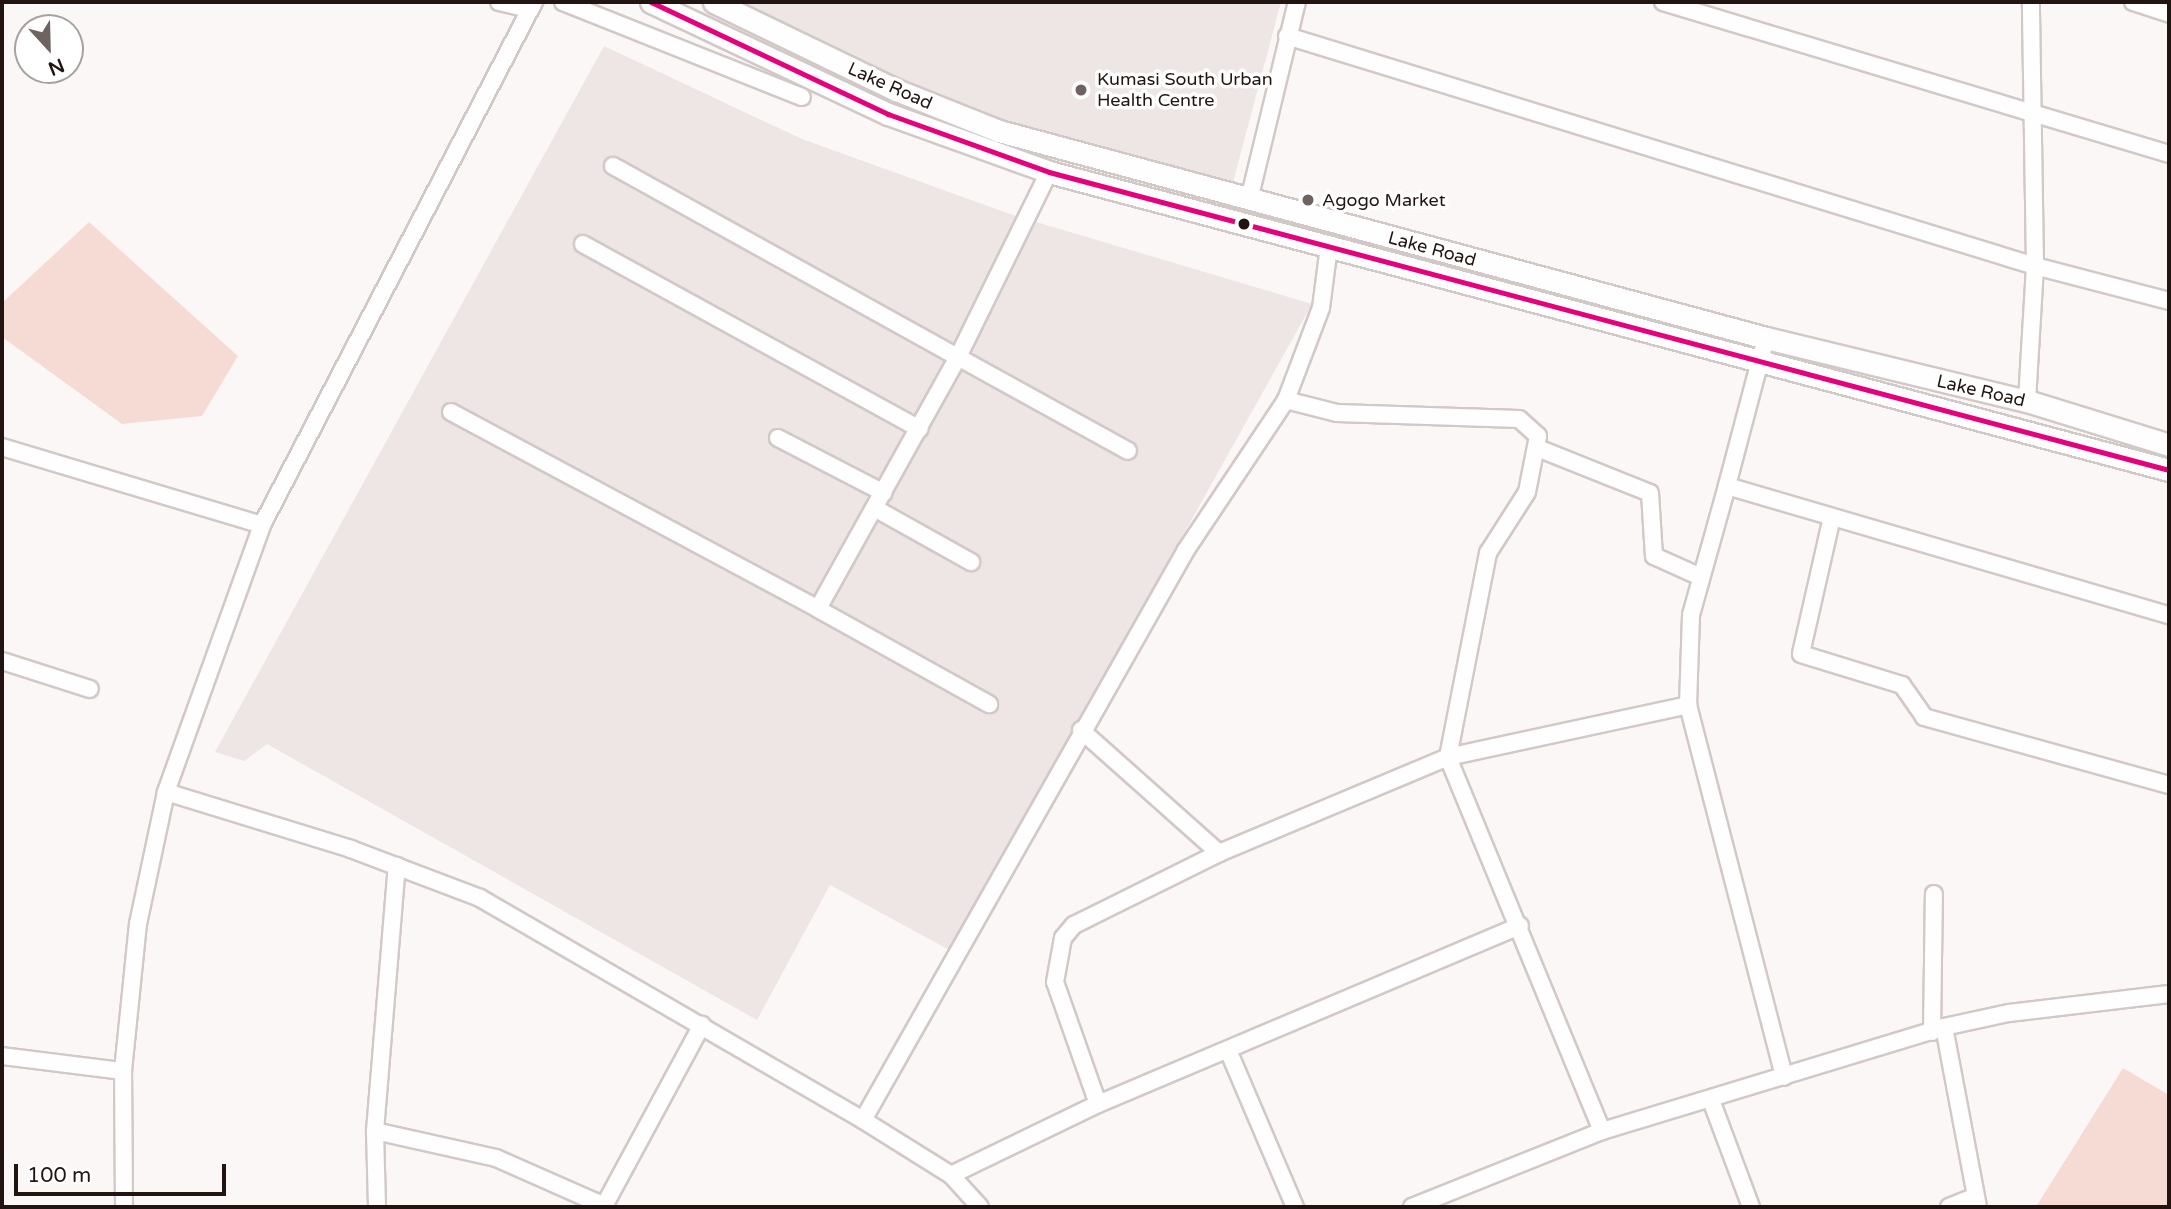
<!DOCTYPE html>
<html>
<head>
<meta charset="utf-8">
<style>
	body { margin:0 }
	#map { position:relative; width:2171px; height:1209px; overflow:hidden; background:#fcf7f7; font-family:"Varela Round",sans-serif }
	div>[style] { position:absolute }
	.built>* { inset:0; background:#ede6e4 }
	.green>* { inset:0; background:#f6dbd4 }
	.roads { filter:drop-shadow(2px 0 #d2c9c7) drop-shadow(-2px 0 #d2c9c7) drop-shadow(0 2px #d2c9c7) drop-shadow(0 -2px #d2c9c7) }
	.minor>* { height:16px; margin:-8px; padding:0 8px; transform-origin:8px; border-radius:8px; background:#fffefe }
	.major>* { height:21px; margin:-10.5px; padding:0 10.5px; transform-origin:10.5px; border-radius:10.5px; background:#fffefe }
	.bus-1>* { height:5px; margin:-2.5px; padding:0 2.5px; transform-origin:2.5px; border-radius:2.5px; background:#e5007d }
	.dots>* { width:19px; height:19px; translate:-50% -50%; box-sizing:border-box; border:4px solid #fff; border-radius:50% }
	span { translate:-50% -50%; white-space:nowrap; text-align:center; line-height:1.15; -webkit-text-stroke:7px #fff; paint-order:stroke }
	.poi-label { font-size:18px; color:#221410 }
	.left { translate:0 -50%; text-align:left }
	.street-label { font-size:18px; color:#221410 }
	.frame { position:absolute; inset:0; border:4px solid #221410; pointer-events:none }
	.north { position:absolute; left:14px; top:14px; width:70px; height:70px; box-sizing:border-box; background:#fff; border:2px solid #a7a19f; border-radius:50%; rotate:158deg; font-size:19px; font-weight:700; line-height:28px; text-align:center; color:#221410 }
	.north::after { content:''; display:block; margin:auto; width:24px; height:32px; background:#6e6361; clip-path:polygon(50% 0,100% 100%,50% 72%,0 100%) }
	.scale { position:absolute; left:14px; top:1164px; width:212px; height:32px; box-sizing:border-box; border:4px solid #221410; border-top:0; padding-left:9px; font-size:21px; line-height:24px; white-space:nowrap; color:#221410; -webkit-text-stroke:5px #fff; paint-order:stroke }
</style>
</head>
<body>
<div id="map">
	<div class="built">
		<div style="clip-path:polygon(728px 2px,1281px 2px,1232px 186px,977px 122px)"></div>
		<div style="clip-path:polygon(604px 46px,802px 139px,1013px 215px,1312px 304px,951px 951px,830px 885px,757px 1020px,267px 744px,244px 761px,215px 752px)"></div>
	</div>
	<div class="green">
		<div style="clip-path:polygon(89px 222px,238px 356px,202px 416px,122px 424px,2px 337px,2px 303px)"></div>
		<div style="clip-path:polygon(2123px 1068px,2169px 1095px,2169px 1207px,2036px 1207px)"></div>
	</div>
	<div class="roads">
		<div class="minor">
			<div style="left:499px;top:2px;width:32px;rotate:13deg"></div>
			<div style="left:563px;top:2px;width:257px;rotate:21.7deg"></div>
			<div style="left:1663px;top:2px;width:528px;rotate:16.72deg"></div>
			<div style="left:2133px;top:2px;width:38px;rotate:18deg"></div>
			<div style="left:1287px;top:36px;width:783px;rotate:17.09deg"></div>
			<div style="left:2035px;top:266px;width:138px;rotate:14.6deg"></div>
			<div style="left:613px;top:166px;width:394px;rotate:29deg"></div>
			<div style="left:958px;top:357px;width:288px;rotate:119.1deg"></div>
			<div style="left:818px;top:609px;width:196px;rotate:29.1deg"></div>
			<div style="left:1049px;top:172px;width:206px;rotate:116.2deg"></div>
			<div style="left:958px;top:357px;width:194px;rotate:28.9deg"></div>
			<div style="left:1249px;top:200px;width:204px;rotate:-76.4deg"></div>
			<div style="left:583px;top:244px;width:384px;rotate:28.8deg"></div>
			<div style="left:1766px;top:338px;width:153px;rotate:104.8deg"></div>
			<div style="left:1727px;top:486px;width:460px;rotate:16.3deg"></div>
			<div style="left:2027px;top:401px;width:135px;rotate:-86.6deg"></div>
			<div style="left:2035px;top:266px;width:264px;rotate:-90.9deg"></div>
			<div style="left:451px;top:412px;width:417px;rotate:28.2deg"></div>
			<div style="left:778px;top:438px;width:119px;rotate:27.4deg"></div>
			<div style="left:2px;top:447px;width:271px;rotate:16.7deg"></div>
			<div style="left:1540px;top:449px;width:118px;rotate:21.8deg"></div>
			<div style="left:1650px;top:493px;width:63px;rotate:86.4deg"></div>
			<div style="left:1654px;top:556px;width:51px;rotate:24.1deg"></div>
			<div style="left:1727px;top:486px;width:134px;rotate:105.6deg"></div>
			<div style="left:1691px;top:615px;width:90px;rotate:91.9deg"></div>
			<div style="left:1688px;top:705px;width:384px;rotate:75.5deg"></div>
			<div style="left:876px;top:509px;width:109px;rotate:29.2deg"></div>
			<div style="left:1832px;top:517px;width:140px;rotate:102.8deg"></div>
			<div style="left:1801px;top:654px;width:106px;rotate:17.1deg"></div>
			<div style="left:1902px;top:685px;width:39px;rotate:55deg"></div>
			<div style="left:1924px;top:717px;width:254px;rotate:15.5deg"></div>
			<div style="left:2px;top:661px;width:92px;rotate:17.7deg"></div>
			<div style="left:1081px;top:730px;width:185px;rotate:41.7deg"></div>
			<div style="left:166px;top:792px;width:194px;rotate:17.1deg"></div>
			<div style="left:351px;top:849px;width:138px;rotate:20.8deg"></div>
			<div style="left:480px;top:898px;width:443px;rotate:30.1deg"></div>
			<div style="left:863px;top:1120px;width:104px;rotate:32deg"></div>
			<div style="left:951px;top:1175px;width:43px;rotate:47.8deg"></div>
			<div style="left:1944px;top:1027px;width:183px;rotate:79.3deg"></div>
			<div style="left:1932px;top:1032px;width:138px;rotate:-89.2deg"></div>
			<div style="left:1228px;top:1050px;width:171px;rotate:66.9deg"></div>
			<div style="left:2px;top:1056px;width:122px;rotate:7.1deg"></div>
			<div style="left:1711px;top:1100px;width:114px;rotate:69.5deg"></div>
			<div style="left:1098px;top:1104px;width:458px;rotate:-22.9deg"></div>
			<div style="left:863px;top:1120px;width:655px;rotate:-60.46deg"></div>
			<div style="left:1186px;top:550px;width:180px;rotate:-56.3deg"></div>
			<div style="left:1286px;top:400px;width:98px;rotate:-69.2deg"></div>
			<div style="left:1321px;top:308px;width:63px;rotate:-82.6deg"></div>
			<div style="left:375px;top:1131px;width:124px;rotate:12.6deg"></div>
			<div style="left:496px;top:1158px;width:121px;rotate:23.8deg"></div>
			<div style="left:1602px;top:1131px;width:404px;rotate:-112.4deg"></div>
			<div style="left:1448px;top:757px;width:246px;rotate:-12.2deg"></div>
			<div style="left:951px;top:1175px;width:163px;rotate:-25.8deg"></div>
			<div style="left:1098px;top:1104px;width:129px;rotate:-109.4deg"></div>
			<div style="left:1055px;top:982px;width:45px;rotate:-79.7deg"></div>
			<div style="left:1063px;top:938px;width:17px;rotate:-50deg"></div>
			<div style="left:1074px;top:925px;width:162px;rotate:-26.4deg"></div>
			<div style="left:1219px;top:853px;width:248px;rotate:-22.7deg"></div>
			<div style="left:1448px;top:757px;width:208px;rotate:-78.9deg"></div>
			<div style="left:1488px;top:553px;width:72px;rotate:-57.4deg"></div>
			<div style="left:1527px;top:492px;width:57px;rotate:-78.9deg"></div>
			<div style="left:1538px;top:436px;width:25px;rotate:-138deg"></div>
			<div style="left:1519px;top:419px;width:182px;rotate:-178.1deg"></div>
			<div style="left:1337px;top:413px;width:53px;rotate:-165.7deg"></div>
			<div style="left:604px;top:1206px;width:206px;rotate:-61.6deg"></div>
			<div style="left:124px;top:1207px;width:136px;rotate:-90.4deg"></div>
			<div style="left:123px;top:1071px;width:148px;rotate:-84.2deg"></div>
			<div style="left:138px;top:924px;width:135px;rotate:-78deg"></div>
			<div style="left:166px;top:792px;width:284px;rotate:-70.2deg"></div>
			<div style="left:262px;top:525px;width:590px;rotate:-62.52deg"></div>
			<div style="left:377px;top:1207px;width:76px;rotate:-91.5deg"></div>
			<div style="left:375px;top:1131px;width:266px;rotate:-85.3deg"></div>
			<div style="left:1412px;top:1207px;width:205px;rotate:-21.8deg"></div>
			<div style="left:1602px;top:1131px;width:357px;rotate:-16.9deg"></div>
			<div style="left:1944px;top:1027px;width:66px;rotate:-12.2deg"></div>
			<div style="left:2009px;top:1013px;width:161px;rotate:-6.8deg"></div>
			<div style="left:1949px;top:1207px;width:27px;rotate:-22deg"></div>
		</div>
		<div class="major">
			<div style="left:651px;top:2px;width:262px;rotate:25.3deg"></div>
			<div style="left:888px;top:114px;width:171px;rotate:19.8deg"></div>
			<div style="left:1049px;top:172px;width:1159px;rotate:14.9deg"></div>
			<div style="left:714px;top:2px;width:202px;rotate:25.8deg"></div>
			<div style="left:896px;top:90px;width:111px;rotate:21.7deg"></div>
			<div style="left:999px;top:131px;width:794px;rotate:15.1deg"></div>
			<div style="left:1766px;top:338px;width:268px;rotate:13.6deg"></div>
			<div style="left:2027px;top:401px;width:149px;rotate:17.2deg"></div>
		</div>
	</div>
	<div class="bus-1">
		<div style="left:651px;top:2px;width:262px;rotate:25.3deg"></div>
		<div style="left:888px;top:114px;width:171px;rotate:19.8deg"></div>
		<div style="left:1049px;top:172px;width:1159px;rotate:14.9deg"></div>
	</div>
	<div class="dots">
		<div style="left:1081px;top:90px;background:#6e6361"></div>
		<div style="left:1308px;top:200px;background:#6e6361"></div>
		<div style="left:1244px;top:224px;background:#221410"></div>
	</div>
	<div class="poi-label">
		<span class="left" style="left:1097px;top:90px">Kumasi South Urban<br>Health Centre</span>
		<span class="left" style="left:1322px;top:200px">Agogo Market</span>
	</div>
	<div class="street-label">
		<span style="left:890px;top:86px;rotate:24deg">Lake Road</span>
		<span style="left:1432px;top:249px;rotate:15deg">Lake Road</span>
		<span style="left:1981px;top:391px;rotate:13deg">Lake Road</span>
	</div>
	<div class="frame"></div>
	<div class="north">N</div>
	<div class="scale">100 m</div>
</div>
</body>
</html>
